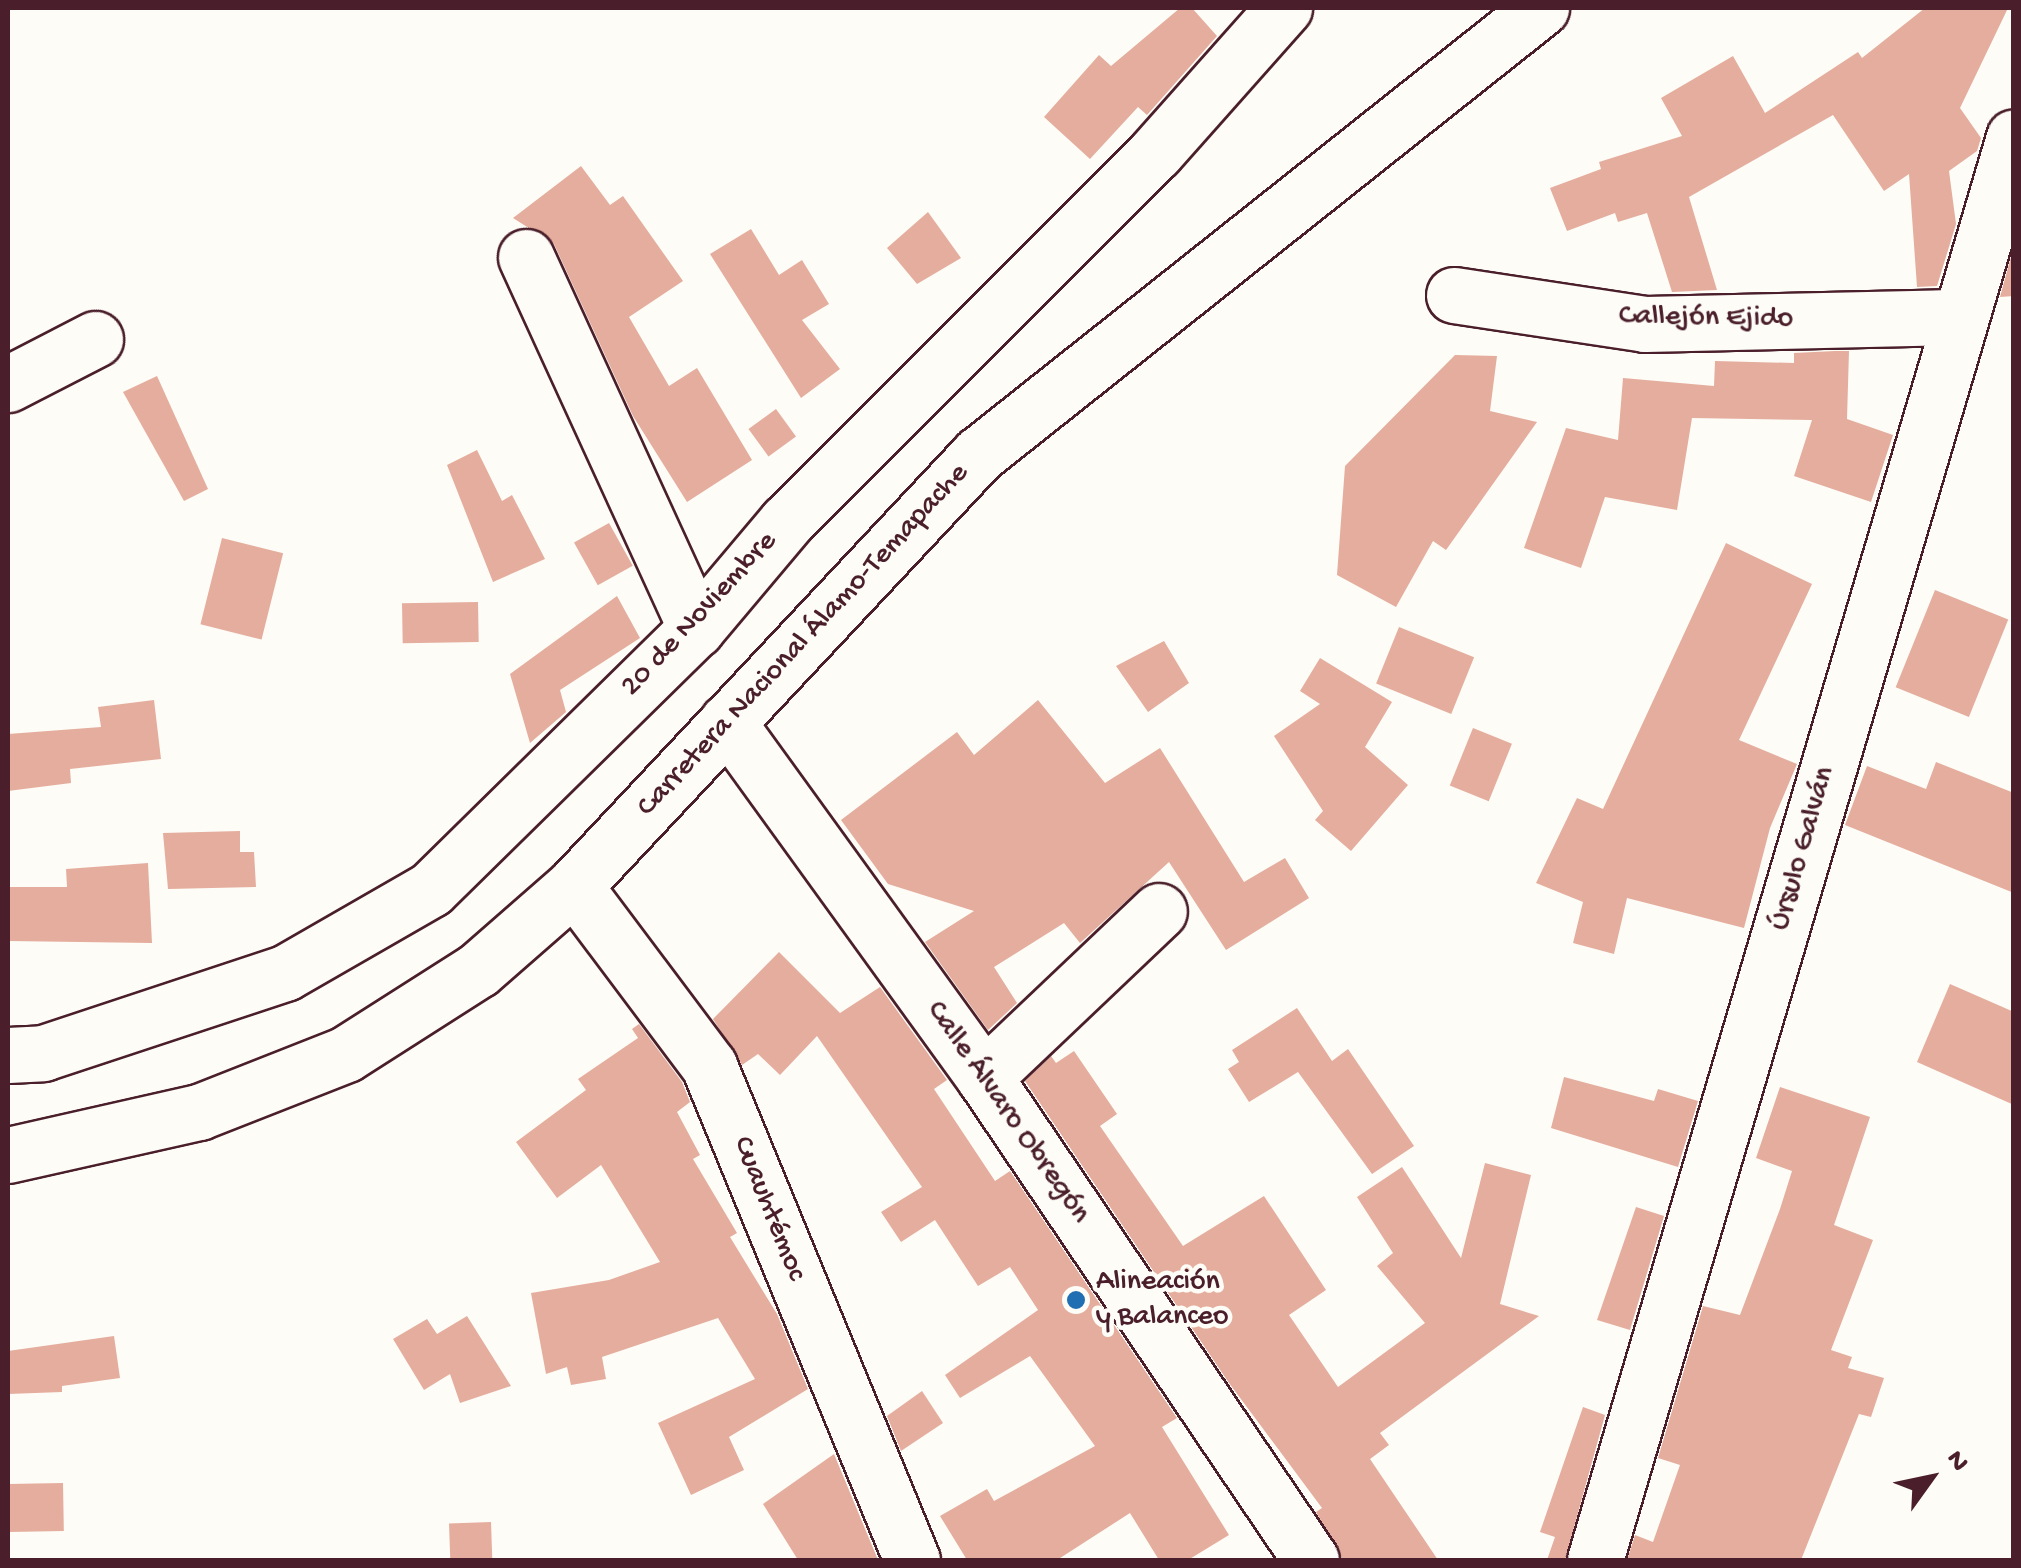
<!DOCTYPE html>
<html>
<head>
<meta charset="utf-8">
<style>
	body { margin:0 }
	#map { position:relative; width:2021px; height:1568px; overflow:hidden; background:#fdfcf7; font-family:"Gochi Hand",sans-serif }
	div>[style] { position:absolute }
	.building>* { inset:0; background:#e5ad9d; transform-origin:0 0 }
	.roads { filter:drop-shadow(2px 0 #4a1f2b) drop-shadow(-2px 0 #4a1f2b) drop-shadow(0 2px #4a1f2b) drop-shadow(0 -2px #4a1f2b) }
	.minor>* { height:55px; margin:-27.5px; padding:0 27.5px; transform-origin:27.5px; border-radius:27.5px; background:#fdfcf7 }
	.major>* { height:55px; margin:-27.5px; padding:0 27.5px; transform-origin:27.5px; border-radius:27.5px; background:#fdfcf7 }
	.dots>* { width:28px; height:28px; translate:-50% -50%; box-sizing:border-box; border:5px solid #fdfcf7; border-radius:50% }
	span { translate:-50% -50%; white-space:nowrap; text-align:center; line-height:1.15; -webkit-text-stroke:9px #fdfcf7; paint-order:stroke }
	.street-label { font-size:30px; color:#4a1f2b }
	.poi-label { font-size:30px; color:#4a1f2b }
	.left { translate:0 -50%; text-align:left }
	.frame { position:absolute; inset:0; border:10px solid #4a1f2b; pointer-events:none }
	.north { position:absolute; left:1881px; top:1428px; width:100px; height:100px; -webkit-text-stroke:8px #fdfcf7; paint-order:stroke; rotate:57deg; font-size:28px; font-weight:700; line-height:40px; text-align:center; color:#4a1f2b }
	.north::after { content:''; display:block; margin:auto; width:35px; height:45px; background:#4a1f2b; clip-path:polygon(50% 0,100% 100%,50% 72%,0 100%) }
</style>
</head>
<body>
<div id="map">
	<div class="building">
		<div style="clip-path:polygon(1180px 8px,1192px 8px,1217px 36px,1147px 115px,1138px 107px,1090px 159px,1044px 117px,1099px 55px,1111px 66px)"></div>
		<div style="clip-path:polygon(1925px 8px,2008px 8px,1960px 108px,1981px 138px,1977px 151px,1949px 171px,1956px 224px,1937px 286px,1917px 287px,1909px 174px,1884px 191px,1833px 115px,1689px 197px,1717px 290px,1672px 292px,1647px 213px,1618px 222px,1615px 213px,1567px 231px,1550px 188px,1601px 169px,1599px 162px,1682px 136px,1661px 98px,1733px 56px,1765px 113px,1858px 52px,1862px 58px)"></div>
		<div style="clip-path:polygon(581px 166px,610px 205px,623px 196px,683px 281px,629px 317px,669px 386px,697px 368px,752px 460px,687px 502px,633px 416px,554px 244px,513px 218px)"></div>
		<div style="clip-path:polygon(928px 212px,961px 258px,917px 284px,887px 248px)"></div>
		<div style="clip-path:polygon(751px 229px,779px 275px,802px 260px,829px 304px,802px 320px,840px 369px,801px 398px,710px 254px)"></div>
		<div style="clip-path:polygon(2014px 253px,2014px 296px,2000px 297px,2012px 253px)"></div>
		<div style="clip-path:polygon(1835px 351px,1849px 351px,1847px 419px,1893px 435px,1871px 502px,1794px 476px,1812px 420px,1692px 418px,1677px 510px,1605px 497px,1581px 568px,1524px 548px,1566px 428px,1618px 440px,1623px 378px,1714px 386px,1715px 361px,1794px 363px,1794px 353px)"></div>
		<div style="clip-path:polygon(1455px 355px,1497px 356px,1490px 411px,1537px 422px,1446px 550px,1433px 541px,1396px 607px,1337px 575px,1345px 466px)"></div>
		<div style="clip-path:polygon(157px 376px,208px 489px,184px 501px,123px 392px)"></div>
		<div style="left:776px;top:409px;width:34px;height:34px;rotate:54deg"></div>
		<div style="clip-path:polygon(477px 450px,502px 501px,512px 495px,545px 559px,493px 582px,447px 465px)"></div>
		<div style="left:609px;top:523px;width:49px;height:40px;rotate:61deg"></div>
		<div style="left:222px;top:538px;width:63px;height:89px;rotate:14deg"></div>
		<div style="clip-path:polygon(1726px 543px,1812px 584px,1739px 740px,1797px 764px,1770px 828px,1744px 928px,1627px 898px,1614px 954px,1573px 943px,1583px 902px,1536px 883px,1577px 798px,1603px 809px)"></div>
		<div style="left:1935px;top:590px;width:79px;height:105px;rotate:22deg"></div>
		<div style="clip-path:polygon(617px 596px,640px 638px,560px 690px,566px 712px,530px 743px,510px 674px)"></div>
		<div style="left:478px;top:602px;width:40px;height:76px;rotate:89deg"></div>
		<div style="left:1399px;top:627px;width:81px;height:61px;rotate:22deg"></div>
		<div style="clip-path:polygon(1164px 641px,1189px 683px,1148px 712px,1116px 666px)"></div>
		<div style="clip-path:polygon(1320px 658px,1392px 702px,1365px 747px,1408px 785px,1351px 851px,1315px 820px,1323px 811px,1274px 736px,1320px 704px,1300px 691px)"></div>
		<div style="clip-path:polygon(154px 700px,161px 759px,70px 769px,71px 783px,8px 791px,8px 734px,101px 727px,98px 707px)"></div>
		<div style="clip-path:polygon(1038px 700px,1105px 783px,1160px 748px,1244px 882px,1285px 858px,1309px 898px,1226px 950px,1169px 862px,1080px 943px,1064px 923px,994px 967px,1017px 1003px,988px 1030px,925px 942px,974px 911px,888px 884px,841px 820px,957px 732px,974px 755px)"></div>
		<div style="left:1473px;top:728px;width:42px;height:62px;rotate:22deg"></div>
		<div style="clip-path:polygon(1936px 762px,2014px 793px,2014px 893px,1845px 825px,1867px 766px,1926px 789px)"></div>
		<div style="clip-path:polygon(240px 831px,240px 852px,254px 852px,256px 887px,168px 889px,163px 833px)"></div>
		<div style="clip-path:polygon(148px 863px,152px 943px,8px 941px,8px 887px,67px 887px,66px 869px)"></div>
		<div style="clip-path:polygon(779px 952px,840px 1013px,880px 987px,947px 1080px,934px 1089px,995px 1181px,1010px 1171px,1177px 1418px,1162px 1427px,1229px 1535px,1188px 1560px,1159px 1560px,1130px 1513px,1057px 1560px,967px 1560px,940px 1516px,987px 1489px,994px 1501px,1095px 1446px,1030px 1356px,960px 1398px,945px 1375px,1038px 1310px,1010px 1267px,978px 1286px,935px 1220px,901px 1242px,881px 1212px,922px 1187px,817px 1036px,780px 1075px,758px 1054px,742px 1065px,713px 1019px)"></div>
		<div style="clip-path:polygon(1950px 984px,2014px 1012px,2014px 1105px,1917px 1062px)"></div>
		<div style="clip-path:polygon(1297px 1008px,1332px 1061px,1348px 1049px,1414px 1146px,1372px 1174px,1298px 1072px,1249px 1102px,1228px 1069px,1239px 1062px,1232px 1050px)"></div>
		<div style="clip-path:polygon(639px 1024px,682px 1082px,690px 1102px,677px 1112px,700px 1155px,693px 1159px,737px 1233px,730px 1237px,777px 1314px,808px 1389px,729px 1437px,744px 1470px,691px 1495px,658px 1423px,755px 1379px,718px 1318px,602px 1357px,606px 1379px,571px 1385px,567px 1367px,546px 1374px,531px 1293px,609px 1280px,660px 1262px,601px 1165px,557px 1198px,516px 1142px,586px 1090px,578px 1079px,638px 1038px,632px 1029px)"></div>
		<div style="clip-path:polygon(1074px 1051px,1117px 1114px,1100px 1126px,1183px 1246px,1264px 1196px,1326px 1290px,1289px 1315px,1338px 1387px,1425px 1323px,1377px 1266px,1393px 1253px,1357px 1197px,1402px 1167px,1461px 1258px,1485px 1163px,1531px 1175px,1500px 1304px,1539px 1316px,1380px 1433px,1389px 1445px,1370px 1459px,1438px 1560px,1343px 1560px,1316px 1512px,1322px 1508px,1229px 1383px,1025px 1081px,1051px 1056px,1056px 1063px)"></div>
		<div style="clip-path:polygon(1564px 1077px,1654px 1101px,1658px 1089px,1698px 1101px,1678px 1167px,1551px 1128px)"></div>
		<div style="clip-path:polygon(1780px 1087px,1870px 1117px,1834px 1225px,1873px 1240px,1831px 1350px,1852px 1357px,1848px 1368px,1884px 1378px,1871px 1417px,1859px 1414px,1801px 1560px,1627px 1560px,1635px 1535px,1653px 1542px,1680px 1465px,1658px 1458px,1703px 1306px,1740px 1315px,1780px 1209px,1792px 1171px,1756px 1158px)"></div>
		<div style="clip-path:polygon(1636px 1207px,1664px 1216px,1630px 1330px,1597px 1320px)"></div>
		<div style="clip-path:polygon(467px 1316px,511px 1386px,460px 1403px,450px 1374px,424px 1390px,393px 1339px,427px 1319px,437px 1334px)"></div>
		<div style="clip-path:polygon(114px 1336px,120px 1378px,62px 1386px,62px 1392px,8px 1394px,8px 1351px)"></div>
		<div style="clip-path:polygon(922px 1391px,943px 1423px,901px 1451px,887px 1416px)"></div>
		<div style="clip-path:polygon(1583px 1407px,1605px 1415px,1565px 1560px,1547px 1560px,1555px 1537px,1540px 1532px)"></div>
		<div style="clip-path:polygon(834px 1454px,878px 1560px,798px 1560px,763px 1504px)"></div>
		<div style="left:63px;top:1483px;width:48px;height:55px;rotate:89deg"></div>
		<div style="left:491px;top:1522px;width:38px;height:42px;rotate:88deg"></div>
	</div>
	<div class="roads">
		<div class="minor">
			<div style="left:526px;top:257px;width:409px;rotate:65.4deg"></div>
			<div style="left:1454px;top:295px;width:193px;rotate:8.6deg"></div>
			<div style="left:1645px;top:324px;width:315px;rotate:-1.3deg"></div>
			<div style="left:8px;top:384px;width:98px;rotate:-27.3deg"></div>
			<div style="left:727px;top:722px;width:438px;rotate:54.1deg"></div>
			<div style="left:984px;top:1077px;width:583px;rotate:55.9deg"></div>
			<div style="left:574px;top:886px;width:225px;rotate:53.1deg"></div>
			<div style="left:709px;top:1066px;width:534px;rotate:67.66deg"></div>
			<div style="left:8px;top:1055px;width:35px;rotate:-3deg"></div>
			<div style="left:43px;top:1053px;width:255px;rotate:-18.3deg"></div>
			<div style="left:285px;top:973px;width:168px;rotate:-29.9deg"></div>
			<div style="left:431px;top:889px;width:371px;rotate:-44.5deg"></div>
			<div style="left:696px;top:629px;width:140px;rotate:-49.9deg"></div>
			<div style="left:786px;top:522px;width:523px;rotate:-45deg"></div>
			<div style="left:1156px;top:152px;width:193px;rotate:-48.4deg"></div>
			<div style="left:984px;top:1077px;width:241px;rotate:-43.5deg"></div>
			<div style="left:1595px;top:1560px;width:1483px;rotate:-73.59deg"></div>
		</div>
		<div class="major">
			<div style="left:8px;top:1155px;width:196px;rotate:-12.7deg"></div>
			<div style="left:199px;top:1112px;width:158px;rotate:-21.5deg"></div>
			<div style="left:346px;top:1054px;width:156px;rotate:-32.5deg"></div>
			<div style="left:478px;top:970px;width:128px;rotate:-41.2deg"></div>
			<div style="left:574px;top:886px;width:591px;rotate:-46.85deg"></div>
			<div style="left:978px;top:455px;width:719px;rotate:-38.45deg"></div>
		</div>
	</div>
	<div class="dots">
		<div style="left:1076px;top:1300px;background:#1f6fb2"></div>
	</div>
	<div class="street-label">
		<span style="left:1706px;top:319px;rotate:1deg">Callejón Ejido</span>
		<span style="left:700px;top:615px;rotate:-47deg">20 de Noviembre</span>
		<span style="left:804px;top:641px;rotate:-47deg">Carretera Nacional Álamo-Temapache</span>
		<span style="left:1804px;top:849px;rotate:-74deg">Úrsulo Galván</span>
		<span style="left:1007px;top:1113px;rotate:55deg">Calle Álvaro Obregón</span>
		<span style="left:768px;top:1209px;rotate:68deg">Cuauhtémoc</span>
	</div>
	<div class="poi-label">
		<span class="left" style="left:1096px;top:1300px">Alineación<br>y Balanceo</span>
	</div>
	<div class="frame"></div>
	<div class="north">N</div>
</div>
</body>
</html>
